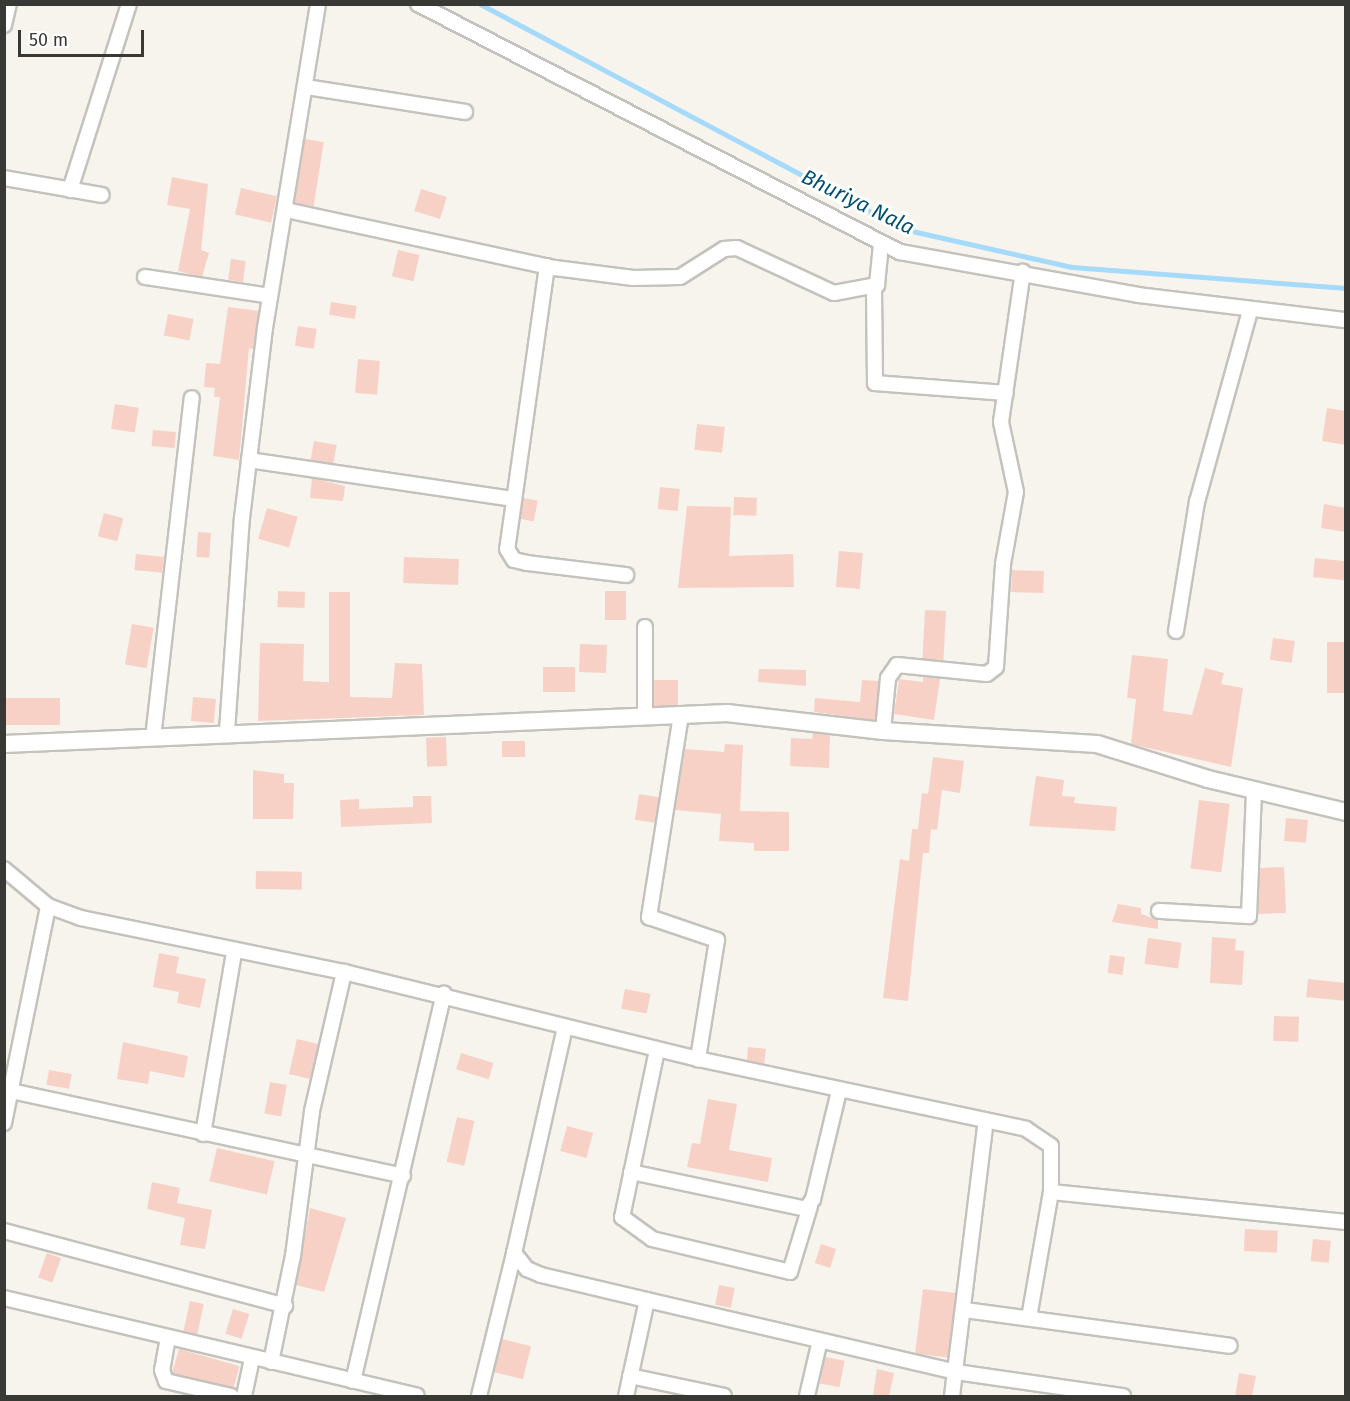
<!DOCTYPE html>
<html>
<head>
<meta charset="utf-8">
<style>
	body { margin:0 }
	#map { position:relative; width:1350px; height:1401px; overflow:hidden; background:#f6f4ed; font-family:"Fira Sans",sans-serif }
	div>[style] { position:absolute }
	.stream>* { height:5px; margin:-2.5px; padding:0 2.5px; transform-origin:2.5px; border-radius:2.5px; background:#a6dafb }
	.building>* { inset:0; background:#f8d1c6; transform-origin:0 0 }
	.roads { filter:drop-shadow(2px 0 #c4c2bc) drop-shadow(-2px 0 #c4c2bc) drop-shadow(0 2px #c4c2bc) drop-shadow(0 -2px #c4c2bc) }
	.minor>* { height:14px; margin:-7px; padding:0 7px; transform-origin:7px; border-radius:7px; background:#fff }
	.tertiary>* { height:16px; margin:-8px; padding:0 8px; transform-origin:8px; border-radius:8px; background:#fff }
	span { translate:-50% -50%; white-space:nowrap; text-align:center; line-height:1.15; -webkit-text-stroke:6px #fff; paint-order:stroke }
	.water-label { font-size:21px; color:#005073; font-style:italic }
	.frame { position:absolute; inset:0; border:6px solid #383835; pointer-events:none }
	.scale { position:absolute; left:18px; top:30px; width:126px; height:27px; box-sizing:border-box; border:3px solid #383835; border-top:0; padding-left:8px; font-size:18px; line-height:21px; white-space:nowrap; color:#383835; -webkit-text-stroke:4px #fff; paint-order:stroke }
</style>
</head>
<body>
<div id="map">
	<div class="stream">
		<div style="left:480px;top:4px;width:479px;rotate:28deg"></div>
		<div style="left:903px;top:229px;width:173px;rotate:12.7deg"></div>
		<div style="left:1072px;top:267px;width:275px;rotate:4.4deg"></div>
	</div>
	<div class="building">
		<div style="left:305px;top:139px;width:19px;height:65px;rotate:9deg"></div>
		<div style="clip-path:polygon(172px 177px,208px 184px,201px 250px,209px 253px,202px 277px,178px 271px,190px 209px,167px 205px)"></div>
		<div style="left:241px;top:188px;width:37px;height:27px;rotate:13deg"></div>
		<div style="left:421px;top:189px;width:27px;height:23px;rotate:17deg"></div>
		<div style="left:398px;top:250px;width:22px;height:27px;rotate:13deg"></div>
		<div style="left:231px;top:259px;width:15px;height:21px;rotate:8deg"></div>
		<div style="left:331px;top:302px;width:26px;height:13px;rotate:9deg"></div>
		<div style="clip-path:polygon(228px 307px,259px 311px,253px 349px,249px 348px,239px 460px,213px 456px,220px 397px,214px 397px,215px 388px,204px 387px,206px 363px,220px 364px)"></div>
		<div style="left:168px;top:314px;width:26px;height:22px;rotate:11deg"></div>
		<div style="left:298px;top:326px;width:19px;height:20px;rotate:9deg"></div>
		<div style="left:358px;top:359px;width:22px;height:34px;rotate:5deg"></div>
		<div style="left:115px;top:404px;width:24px;height:25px;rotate:9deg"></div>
		<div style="clip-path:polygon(1327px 408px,1346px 411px,1346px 445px,1322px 441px)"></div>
		<div style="left:697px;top:424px;width:28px;height:26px;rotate:6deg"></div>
		<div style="left:153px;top:430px;width:23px;height:16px;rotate:5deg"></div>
		<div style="left:314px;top:441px;width:23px;height:19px;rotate:10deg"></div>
		<div style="clip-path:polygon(312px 478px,345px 486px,343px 501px,310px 498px)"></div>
		<div style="left:660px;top:487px;width:20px;height:22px;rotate:6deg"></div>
		<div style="left:734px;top:497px;width:23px;height:18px;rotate:2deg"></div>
		<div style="left:523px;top:498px;width:15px;height:21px;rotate:11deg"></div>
		<div style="clip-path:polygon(1324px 504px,1346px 508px,1346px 532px,1321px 528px)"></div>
		<div style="clip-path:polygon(687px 506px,731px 507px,729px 556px,793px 554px,794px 587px,678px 588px)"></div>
		<div style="left:267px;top:508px;width:32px;height:32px;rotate:16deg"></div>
		<div style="left:104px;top:513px;width:20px;height:24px;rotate:15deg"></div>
		<div style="left:198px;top:532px;width:13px;height:25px;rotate:4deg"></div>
		<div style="left:839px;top:551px;width:24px;height:36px;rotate:5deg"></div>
		<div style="left:136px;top:554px;width:28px;height:16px;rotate:6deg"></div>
		<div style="left:404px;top:557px;width:55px;height:26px;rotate:2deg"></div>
		<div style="left:1315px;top:558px;width:31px;height:19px;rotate:6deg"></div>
		<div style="left:1012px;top:570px;width:32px;height:22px;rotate:2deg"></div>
		<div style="left:278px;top:591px;width:27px;height:16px;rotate:2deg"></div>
		<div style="left:605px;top:591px;width:21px;height:29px"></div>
		<div style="clip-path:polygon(329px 592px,350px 592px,350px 697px,392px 698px,395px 663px,422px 664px,424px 715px,258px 721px,260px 643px,304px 644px,303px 681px,329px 682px)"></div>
		<div style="left:925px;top:610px;width:21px;height:49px;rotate:3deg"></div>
		<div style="left:132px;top:624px;width:22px;height:41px;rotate:10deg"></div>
		<div style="left:1273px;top:638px;width:22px;height:22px;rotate:8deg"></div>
		<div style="left:1327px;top:642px;width:19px;height:51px"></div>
		<div style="left:580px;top:644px;width:27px;height:28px;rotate:2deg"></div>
		<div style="clip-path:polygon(1132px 655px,1168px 659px,1163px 711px,1192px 715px,1205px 668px,1224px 673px,1221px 684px,1243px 688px,1231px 767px,1131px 744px,1136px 699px,1127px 698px)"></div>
		<div style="left:543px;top:667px;width:32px;height:25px"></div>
		<div style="clip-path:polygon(759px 669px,806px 670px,806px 686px,758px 682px)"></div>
		<div style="clip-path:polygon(923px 677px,940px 678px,934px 720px,894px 714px,899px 679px,923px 682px)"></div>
		<div style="left:654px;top:680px;width:24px;height:26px"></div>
		<div style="clip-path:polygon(862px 680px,879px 681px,875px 720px,814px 712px,815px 698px,860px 702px)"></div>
		<div style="left:193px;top:697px;width:23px;height:24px;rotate:5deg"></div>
		<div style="left:4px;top:698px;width:56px;height:27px"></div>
		<div style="clip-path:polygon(813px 733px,830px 735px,829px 768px,790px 766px,791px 738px,812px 739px)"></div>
		<div style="left:446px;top:737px;width:29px;height:20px;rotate:88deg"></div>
		<div style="left:502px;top:741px;width:23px;height:16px"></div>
		<div style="clip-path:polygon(725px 744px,743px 745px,740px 811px,789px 812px,789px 851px,754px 851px,754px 843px,719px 841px,721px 814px,675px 810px,685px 749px,724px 752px)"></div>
		<div style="clip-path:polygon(933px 757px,964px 761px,960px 793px,942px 790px,937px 830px,931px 829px,929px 853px,923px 853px,908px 1001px,883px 998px,900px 859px,909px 861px,912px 829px,918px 829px,922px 793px,928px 794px)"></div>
		<div style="clip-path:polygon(253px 770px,284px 774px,284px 783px,294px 783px,293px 819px,253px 819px)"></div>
		<div style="clip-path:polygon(1036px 776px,1064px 780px,1062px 796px,1075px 797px,1074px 803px,1117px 807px,1115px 831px,1029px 826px)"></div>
		<div style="left:639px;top:794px;width:20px;height:26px;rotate:9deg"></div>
		<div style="clip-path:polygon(413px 796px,431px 796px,432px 823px,341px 827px,340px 800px,359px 799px,359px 809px,413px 807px)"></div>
		<div style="left:1199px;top:800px;width:31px;height:69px;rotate:7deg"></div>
		<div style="left:1286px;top:818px;width:22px;height:23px;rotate:5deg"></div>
		<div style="clip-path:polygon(1284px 867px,1286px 913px,1258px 914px,1260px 868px)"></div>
		<div style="left:256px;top:871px;width:46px;height:18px;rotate:1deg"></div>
		<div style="clip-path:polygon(1118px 904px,1141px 908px,1141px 914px,1158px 920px,1158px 929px,1112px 922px)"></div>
		<div style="clip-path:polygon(1212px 937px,1236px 939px,1235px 950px,1244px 951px,1242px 985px,1210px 983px)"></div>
		<div style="left:1148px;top:938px;width:34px;height:26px;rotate:8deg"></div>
		<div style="clip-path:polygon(159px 953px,179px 957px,176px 973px,206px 979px,200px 1008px,177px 1003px,179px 992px,153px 987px)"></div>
		<div style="left:1110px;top:955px;width:15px;height:18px;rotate:8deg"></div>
		<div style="left:1308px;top:979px;width:38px;height:18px;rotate:6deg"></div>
		<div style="left:625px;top:989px;width:26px;height:20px;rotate:11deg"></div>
		<div style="left:1274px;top:1016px;width:25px;height:25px;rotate:2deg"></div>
		<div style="left:297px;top:1039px;width:22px;height:36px;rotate:13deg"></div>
		<div style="clip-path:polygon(123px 1042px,188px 1056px,184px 1078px,150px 1071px,148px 1084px,117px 1079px)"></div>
		<div style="clip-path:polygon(748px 1047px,766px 1049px,764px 1064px,747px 1060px)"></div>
		<div style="left:461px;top:1053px;width:34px;height:17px;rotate:17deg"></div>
		<div style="left:49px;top:1070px;width:23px;height:15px;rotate:10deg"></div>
		<div style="left:270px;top:1082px;width:17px;height:32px;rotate:10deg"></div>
		<div style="clip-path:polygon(708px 1099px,737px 1104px,729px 1150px,772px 1158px,768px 1182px,687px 1167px,692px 1143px,700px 1144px)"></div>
		<div style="left:457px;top:1117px;width:18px;height:46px;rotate:13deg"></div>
		<div style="left:567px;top:1126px;width:27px;height:26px;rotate:15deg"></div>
		<div style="left:217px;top:1148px;width:59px;height:34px;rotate:13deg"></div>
		<div style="clip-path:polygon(152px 1182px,180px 1188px,177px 1203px,212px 1210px,205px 1249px,180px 1245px,185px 1218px,147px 1209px)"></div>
		<div style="clip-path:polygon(310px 1208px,346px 1218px,324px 1292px,296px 1285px)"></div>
		<div style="left:1245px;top:1229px;width:33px;height:22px;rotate:3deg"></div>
		<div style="left:1313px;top:1239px;width:18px;height:22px;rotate:6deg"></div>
		<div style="left:821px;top:1244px;width:16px;height:20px;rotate:18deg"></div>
		<div style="left:47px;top:1253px;width:15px;height:26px;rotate:20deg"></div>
		<div style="left:719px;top:1285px;width:16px;height:20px;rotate:11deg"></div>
		<div style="left:923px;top:1289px;width:33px;height:65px;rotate:7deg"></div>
		<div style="left:190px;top:1301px;width:14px;height:31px;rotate:12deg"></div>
		<div style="left:233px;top:1309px;width:17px;height:26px;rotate:17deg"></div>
		<div style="left:502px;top:1339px;width:30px;height:34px;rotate:14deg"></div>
		<div style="left:179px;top:1349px;width:63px;height:25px;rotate:16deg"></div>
		<div style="left:825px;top:1357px;width:20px;height:27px;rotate:11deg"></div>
		<div style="clip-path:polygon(877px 1369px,894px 1373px,889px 1396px,873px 1396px)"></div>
		<div style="clip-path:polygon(1239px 1373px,1256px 1376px,1252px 1396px,1235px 1396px)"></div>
	</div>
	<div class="roads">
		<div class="minor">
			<div style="left:418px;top:4px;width:542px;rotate:27.23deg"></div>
			<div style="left:900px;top:252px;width:242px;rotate:10.2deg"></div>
			<div style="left:1138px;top:295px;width:209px;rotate:6.9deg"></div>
			<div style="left:4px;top:25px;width:22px;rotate:-77deg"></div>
			<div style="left:306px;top:87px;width:161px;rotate:8.9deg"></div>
			<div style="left:4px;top:178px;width:99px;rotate:9.8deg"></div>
			<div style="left:70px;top:190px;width:195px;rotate:-72.4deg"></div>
			<div style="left:286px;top:210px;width:275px;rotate:12.2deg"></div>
			<div style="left:555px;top:268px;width:79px;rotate:7.3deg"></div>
			<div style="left:633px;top:278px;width:47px;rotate:-1.2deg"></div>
			<div style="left:680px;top:277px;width:52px;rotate:-32.5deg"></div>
			<div style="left:724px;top:249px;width:13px;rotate:-4deg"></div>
			<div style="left:737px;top:248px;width:107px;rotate:24.9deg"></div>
			<div style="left:834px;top:293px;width:44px;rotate:-10.5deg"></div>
			<div style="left:877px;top:285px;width:41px;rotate:-84.4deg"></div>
			<div style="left:547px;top:266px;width:286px;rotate:98deg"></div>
			<div style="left:507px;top:549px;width:13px;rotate:58deg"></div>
			<div style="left:514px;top:560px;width:13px;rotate:13deg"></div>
			<div style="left:527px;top:563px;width:100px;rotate:6.9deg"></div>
			<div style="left:145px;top:277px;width:126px;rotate:8.6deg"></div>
			<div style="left:874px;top:288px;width:95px;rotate:89.4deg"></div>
			<div style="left:875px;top:383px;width:131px;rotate:4.4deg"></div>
			<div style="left:249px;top:460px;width:266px;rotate:8.4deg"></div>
			<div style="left:1176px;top:631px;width:131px;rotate:-80.8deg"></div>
			<div style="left:1197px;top:502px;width:198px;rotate:-74.5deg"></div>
			<div style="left:681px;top:715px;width:205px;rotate:99deg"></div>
			<div style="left:649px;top:917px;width:72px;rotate:18.7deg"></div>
			<div style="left:717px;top:940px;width:121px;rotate:99.1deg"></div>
			<div style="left:645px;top:717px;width:90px;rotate:-90deg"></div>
			<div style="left:227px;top:731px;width:214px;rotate:-86deg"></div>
			<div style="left:242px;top:518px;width:191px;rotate:-83.1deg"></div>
			<div style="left:265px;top:328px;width:328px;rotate:-80.7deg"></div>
			<div style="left:883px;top:731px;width:53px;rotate:-84.6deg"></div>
			<div style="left:888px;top:678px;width:16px;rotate:-55deg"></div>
			<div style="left:897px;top:665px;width:90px;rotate:5.7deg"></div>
			<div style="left:987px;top:674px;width:11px;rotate:-38deg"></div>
			<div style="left:996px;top:667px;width:103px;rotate:-86.1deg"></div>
			<div style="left:1003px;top:564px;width:73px;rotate:-79.8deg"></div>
			<div style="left:1016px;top:492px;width:72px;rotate:-102.1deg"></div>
			<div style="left:1001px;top:422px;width:152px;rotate:-81.7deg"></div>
			<div style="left:153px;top:738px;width:342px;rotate:-83.5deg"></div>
			<div style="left:4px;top:869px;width:57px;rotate:40.1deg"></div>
			<div style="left:48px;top:906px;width:35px;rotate:20deg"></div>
			<div style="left:81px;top:918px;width:268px;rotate:11.6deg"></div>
			<div style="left:344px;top:972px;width:365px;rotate:13.8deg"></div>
			<div style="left:698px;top:1059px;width:335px;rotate:12deg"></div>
			<div style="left:1026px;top:1129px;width:30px;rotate:34deg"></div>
			<div style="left:1051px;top:1146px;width:46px;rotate:90deg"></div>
			<div style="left:1051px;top:1192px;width:297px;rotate:5.8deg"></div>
			<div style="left:1159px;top:911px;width:90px;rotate:3.2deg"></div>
			<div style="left:1249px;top:916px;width:125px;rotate:-87.7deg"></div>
			<div style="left:565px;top:1027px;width:232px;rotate:102.7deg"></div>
			<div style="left:514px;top:1253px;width:21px;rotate:51deg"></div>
			<div style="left:527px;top:1269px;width:15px;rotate:23deg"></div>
			<div style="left:541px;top:1275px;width:109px;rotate:13.3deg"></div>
			<div style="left:647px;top:1300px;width:98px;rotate:102.3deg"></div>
			<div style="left:657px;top:1050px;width:171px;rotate:101.8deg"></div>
			<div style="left:622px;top:1217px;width:37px;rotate:36deg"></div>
			<div style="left:652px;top:1239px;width:142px;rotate:13.4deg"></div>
			<div style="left:790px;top:1272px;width:69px;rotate:-73.1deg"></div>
			<div style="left:11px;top:1091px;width:401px;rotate:12.2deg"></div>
			<div style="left:4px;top:1123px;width:221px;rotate:-78.5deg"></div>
			<div style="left:203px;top:1134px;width:185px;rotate:-80.3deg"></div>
			<div style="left:631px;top:1172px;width:179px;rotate:11.9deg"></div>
			<div style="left:806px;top:1209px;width:12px;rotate:-55deg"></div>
			<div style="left:813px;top:1199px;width:111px;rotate:-76.5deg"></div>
			<div style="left:4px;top:1231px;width:291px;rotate:14.9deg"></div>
			<div style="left:4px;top:1298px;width:424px;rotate:13.3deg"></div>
			<div style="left:647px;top:1300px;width:317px;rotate:13.1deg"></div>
			<div style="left:956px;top:1372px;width:169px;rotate:8.2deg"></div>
			<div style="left:965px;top:1310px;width:267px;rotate:7.7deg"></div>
			<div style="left:1029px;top:1318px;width:128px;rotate:-80.1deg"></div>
			<div style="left:168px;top:1337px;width:34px;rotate:100deg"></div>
			<div style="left:162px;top:1370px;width:12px;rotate:70deg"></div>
			<div style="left:166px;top:1381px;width:67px;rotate:13deg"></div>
			<div style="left:271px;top:1362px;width:108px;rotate:-78.3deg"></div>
			<div style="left:293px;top:1256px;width:146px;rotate:-82.5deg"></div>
			<div style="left:312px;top:1111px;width:143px;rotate:-77deg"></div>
			<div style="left:630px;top:1376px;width:96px;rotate:12deg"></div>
			<div style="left:353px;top:1381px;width:398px;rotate:-76.8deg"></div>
			<div style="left:244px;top:1396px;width:39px;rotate:-78deg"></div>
			<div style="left:479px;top:1396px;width:147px;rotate:-76.2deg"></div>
			<div style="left:807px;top:1396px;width:57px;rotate:-76.9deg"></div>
			<div style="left:952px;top:1396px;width:277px;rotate:-83deg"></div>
		</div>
		<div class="tertiary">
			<div style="left:4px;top:744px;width:724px;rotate:-2.46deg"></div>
			<div style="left:727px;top:713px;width:157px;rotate:6.6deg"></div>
			<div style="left:883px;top:731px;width:214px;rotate:3.5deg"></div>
			<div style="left:1097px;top:744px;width:116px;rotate:17.5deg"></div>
			<div style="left:1208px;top:779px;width:142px;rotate:13.4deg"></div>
		</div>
	</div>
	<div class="water-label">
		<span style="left:858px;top:202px;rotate:26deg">Bhuriya Nala</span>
	</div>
	<div class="frame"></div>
	<div class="scale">50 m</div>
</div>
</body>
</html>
